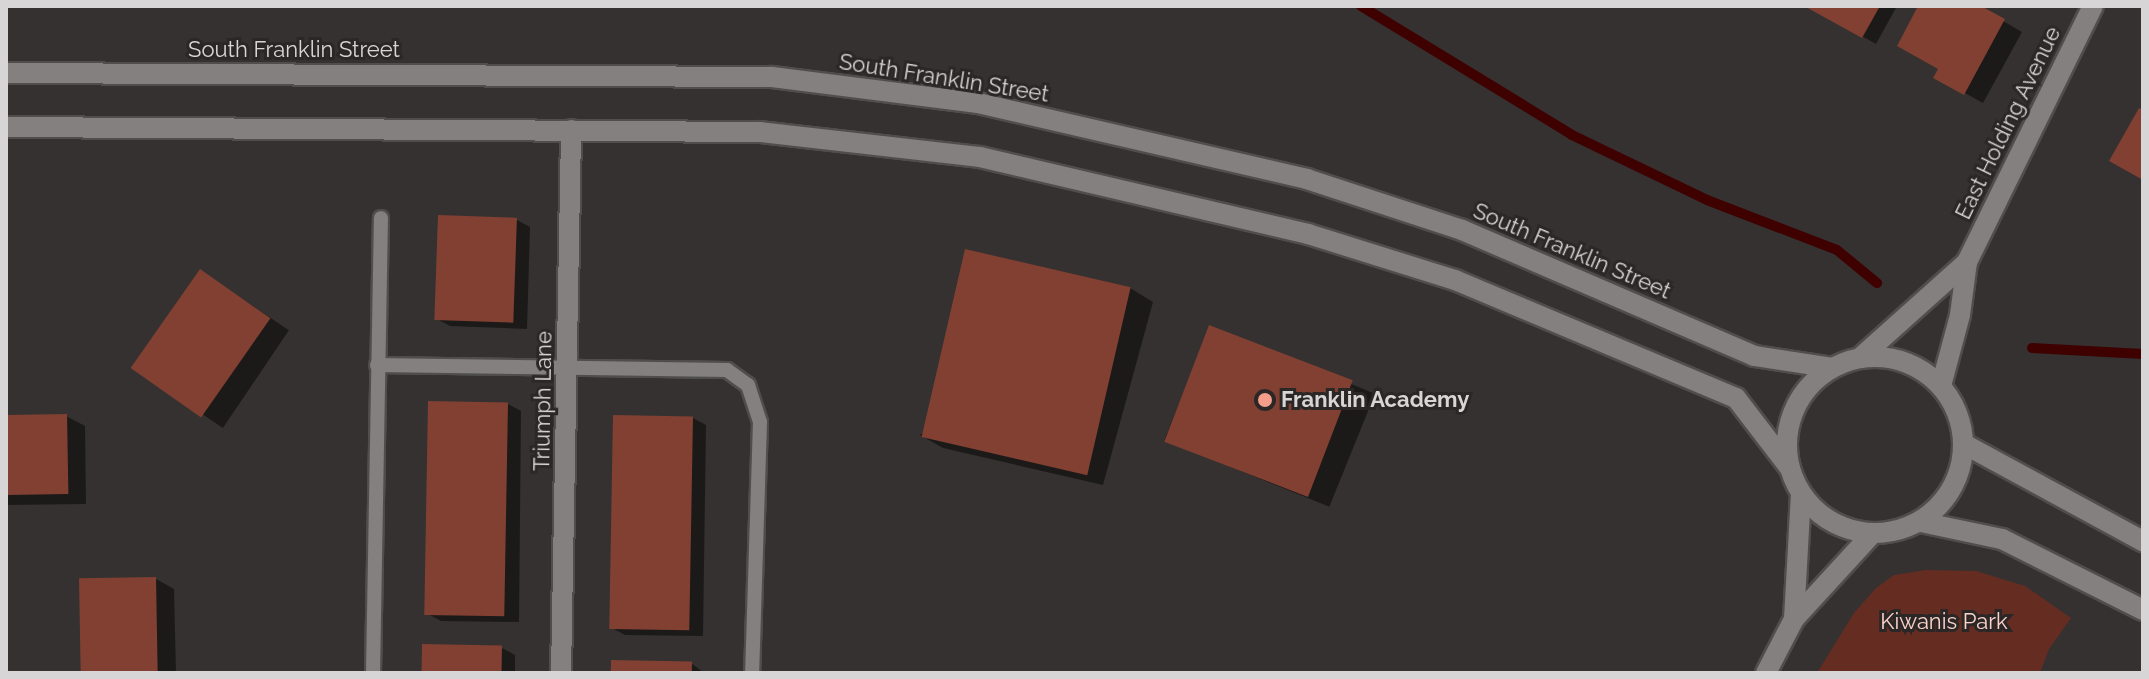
<!DOCTYPE html>
<html>
<head>
<meta charset="utf-8">
<style>
	body { margin:0 }
	#map { position:relative; width:2149px; height:679px; overflow:hidden; background:#343130; font-family:Raleway,sans-serif }
	div>[style] { position:absolute }
	.green>* { inset:0; background:#652d22 }
	.shadow>* { inset:0; background:#0007; transform-origin:0 0 }
	.stream>* { height:10px; margin:-5px; padding:0 5px; transform-origin:5px; border-radius:5px; background:#3f0100 }
	.building>* { inset:0; background:#814032; transform-origin:0 0 }
	.roads { filter:drop-shadow(2px 0 #504e4d) drop-shadow(-2px 0 #504e4d) drop-shadow(0 2px #504e4d) drop-shadow(0 -2px #504e4d) }
	.lane>* { height:14px; margin:-7px; padding:0 7px; transform-origin:7px; border-radius:7px; background:#83807f }
	.street>* { height:20px; margin:-10px; padding:0 10px; transform-origin:10px; border-radius:10px; background:#83807f }
	.secondary>* { height:20px; margin:-10px; padding:0 10px; transform-origin:10px; border-radius:10px; background:#83807f }
	.secondary>.ring { margin:-10px; padding:0; box-sizing:content-box; background:none; border:20px solid #83807f; border-radius:50% }
	.dots>* { width:22px; height:22px; translate:-50% -50%; box-sizing:border-box; border:4px solid #2a2726; border-radius:50% }
	span { translate:-50% -50%; white-space:nowrap; text-align:center; line-height:1.15; -webkit-text-stroke:6px #2a2726; paint-order:stroke }
	.street-label { font-size:22px; color:#d7d5d5 }
	.poi-label { font-size:22px; color:#d7d5d5; font-weight:700 }
	.left { translate:0 -50%; text-align:left }
	.park-label { font-size:22px; color:#fbd1c8 }
	.frame { position:absolute; inset:0; border:8px solid #d7d5d5; pointer-events:none }
</style>
</head>
<body>
<div id="map">
	<div class="green">
		<div style="clip-path:polygon(1926px 570px,1976px 571px,2025px 586px,2071px 618px,2049px 649px,2040px 673px,1817px 673px,1854px 613px,1876px 588px,1894px 575px)"></div>
	</div>
	<div class="shadow">
		<div style="clip-path:polygon(1808px 6px,1897px 6px,1876px 44px)"></div>
		<div style="clip-path:polygon(1921px 6px,1977px 6px,2022px 32px,1983px 103px,1936px 77px,1941px 68px)"></div>
		<div style="clip-path:polygon(517px 220px,530px 227px,527px 329px,450px 326px,437px 319px)"></div>
		<div style="left:201px;top:271px;width:106px;height:118px;rotate:34deg"></div>
		<div style="clip-path:polygon(1130px 288px,1153px 302px,1103px 485px,943px 448px,920px 435px)"></div>
		<div style="left:1210px;top:327px;width:178px;height:122px;rotate:22deg"></div>
		<div style="clip-path:polygon(508px 404px,521px 411px,519px 622px,441px 621px,428px 614px)"></div>
		<div style="clip-path:polygon(66px 416px,85px 426px,86px 504px,6px 505px,6px 417px)"></div>
		<div style="clip-path:polygon(693px 418px,706px 425px,703px 636px,625px 635px,612px 628px)"></div>
		<div style="clip-path:polygon(156px 579px,174px 589px,176px 673px,83px 673px)"></div>
		<div style="clip-path:polygon(502px 648px,515px 655px,515px 673px,423px 673px)"></div>
		<div style="clip-path:polygon(691px 663px,704px 673px,613px 673px)"></div>
	</div>
	<div class="stream">
		<div style="left:1361px;top:6px;width:247px;rotate:31.4deg"></div>
		<div style="left:1572px;top:135px;width:150px;rotate:25.7deg"></div>
		<div style="left:1707px;top:200px;width:139px;rotate:21deg"></div>
		<div style="left:1837px;top:250px;width:52px;rotate:39.5deg"></div>
		<div style="left:2032px;top:348px;width:111px;rotate:3.1deg"></div>
	</div>
	<div class="building">
		<div style="clip-path:polygon(1804px 6px,1880px 6px,1862px 38px)"></div>
		<div style="clip-path:polygon(1918px 6px,1981px 6px,2005px 19px,1964px 95px,1933px 78px,1938px 69px,1897px 46px)"></div>
		<div style="clip-path:polygon(2139px 108px,2143px 110px,2143px 180px,2109px 161px)"></div>
		<div style="left:438px;top:215px;width:79px;height:105px;rotate:2deg"></div>
		<div style="left:965px;top:249px;width:170px;height:193px;rotate:13deg"></div>
		<div style="left:200px;top:269px;width:86px;height:121px;rotate:35deg"></div>
		<div style="left:1209px;top:325px;width:154px;height:125px;rotate:21deg"></div>
		<div style="left:428px;top:401px;width:80px;height:214px;rotate:1deg"></div>
		<div style="left:67px;top:414px;width:80px;height:61px;rotate:89deg"></div>
		<div style="left:613px;top:415px;width:80px;height:214px;rotate:1deg"></div>
		<div style="left:156px;top:577px;width:96px;height:77px;rotate:89deg"></div>
		<div style="left:422px;top:644px;width:80px;height:29px;rotate:1deg"></div>
		<div style="left:611px;top:660px;width:81px;height:13px;rotate:1deg"></div>
	</div>
	<div class="roads">
		<div class="lane">
			<div style="left:377px;top:365px;width:350px;rotate:0.8deg"></div>
			<div style="left:727px;top:370px;width:26px;rotate:36deg"></div>
			<div style="left:748px;top:385px;width:39px;rotate:72deg"></div>
			<div style="left:760px;top:422px;width:251px;rotate:91.8deg"></div>
			<div style="left:373px;top:673px;width:455px;rotate:-89deg"></div>
		</div>
		<div class="street">
			<div style="left:1860px;top:358px;width:144px;rotate:-41.9deg"></div>
			<div style="left:1941px;top:386px;width:73px;rotate:-75deg"></div>
			<div style="left:1960px;top:315px;width:53px;rotate:-82.5deg"></div>
			<div style="left:1967px;top:262px;width:285px;rotate:-63.8deg"></div>
			<div style="left:561px;top:673px;width:543px;rotate:-88.94deg"></div>
		</div>
		<div class="secondary">
			<div style="left:6px;top:73px;width:766px;rotate:0.3deg"></div>
			<div style="left:772px;top:77px;width:208px;rotate:7.2deg"></div>
			<div style="left:978px;top:103px;width:338px;rotate:13deg"></div>
			<div style="left:1307px;top:179px;width:163px;rotate:18.2deg"></div>
			<div style="left:1462px;top:230px;width:318px;rotate:23.3deg"></div>
			<div style="left:1754px;top:356px;width:79px;rotate:8.7deg"></div>
			<div style="left:6px;top:127px;width:754px;rotate:0.38deg"></div>
			<div style="left:760px;top:132px;width:221px;rotate:6.5deg"></div>
			<div style="left:980px;top:157px;width:337px;rotate:13.2deg"></div>
			<div style="left:1308px;top:234px;width:154px;rotate:17.4deg"></div>
			<div style="left:1455px;top:280px;width:305px;rotate:22.8deg"></div>
			<div style="left:1736px;top:398px;width:87px;rotate:52.5deg"></div>
			<div class="ring" style="left:1787px;top:357px;width:156px;height:156px"></div>
			<div style="left:1964px;top:444px;width:204px;rotate:28.5deg"></div>
			<div style="left:1921px;top:522px;width:83px;rotate:11.9deg"></div>
			<div style="left:2002px;top:539px;width:158px;rotate:26.7deg"></div>
			<div style="left:1794px;top:619px;width:125px;rotate:-86.8deg"></div>
			<div style="left:1766px;top:673px;width:61px;rotate:-62.6deg"></div>
			<div style="left:1794px;top:619px;width:115px;rotate:-47.5deg"></div>
		</div>
	</div>
	<div class="dots">
		<div style="left:1265px;top:400px;background:#f49d8b"></div>
	</div>
	<div class="street-label">
		<span style="left:294px;top:50px">South Franklin Street</span>
		<span style="left:944px;top:78px;rotate:9deg">South Franklin Street</span>
		<span style="left:2008px;top:123px;rotate:-64deg">East Holding Avenue</span>
		<span style="left:1572px;top:251px;rotate:23deg">South Franklin Street</span>
		<span style="left:543px;top:401px;rotate:-89deg">Triumph Lane</span>
	</div>
	<div class="poi-label">
		<span class="left" style="left:1281px;top:400px">Franklin Academy</span>
	</div>
	<div class="park-label">
		<span style="left:1944px;top:622px">Kiwanis Park</span>
	</div>
	<div class="frame"></div>
</div>
</body>
</html>
